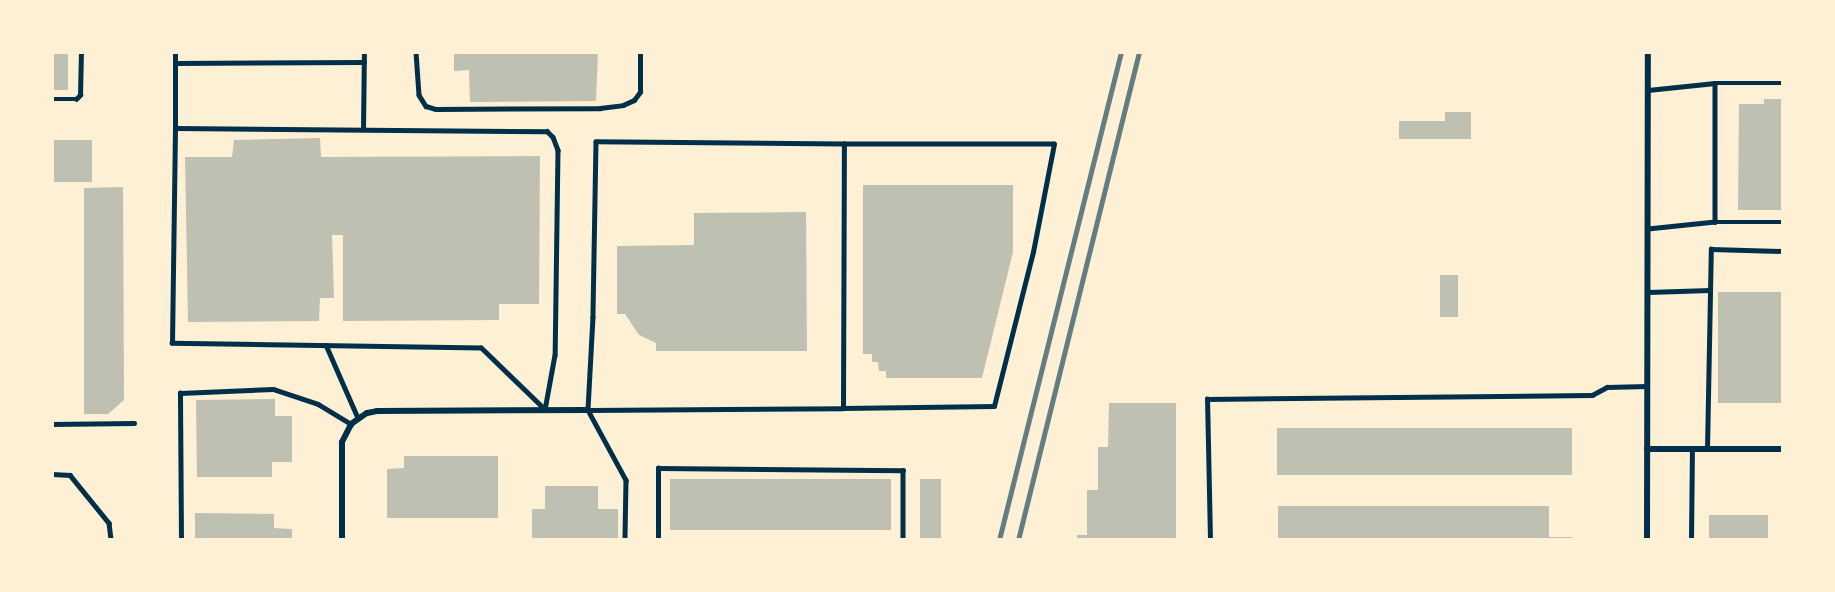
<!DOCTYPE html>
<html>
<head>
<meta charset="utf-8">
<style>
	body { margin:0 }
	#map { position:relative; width:1835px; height:592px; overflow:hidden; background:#fdf0d5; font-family:"DejaVu Sans",sans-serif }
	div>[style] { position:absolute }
	.building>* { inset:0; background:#bec0b2; transform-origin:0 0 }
	.service>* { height:4.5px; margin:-2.25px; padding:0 2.25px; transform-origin:2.25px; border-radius:2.25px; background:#003049 }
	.minor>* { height:6px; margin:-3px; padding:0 3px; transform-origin:3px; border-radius:3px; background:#003049 }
	.rail>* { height:4.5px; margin:-2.25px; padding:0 2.25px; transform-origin:2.25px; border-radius:2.25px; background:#657d81 }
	span { translate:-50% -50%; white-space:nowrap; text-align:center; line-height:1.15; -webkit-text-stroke:4.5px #fdf0d5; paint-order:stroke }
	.frame { position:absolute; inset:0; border:54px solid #fdf0d5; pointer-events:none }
</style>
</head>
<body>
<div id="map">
	<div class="building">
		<div style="left:52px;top:52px;width:16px;height:38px"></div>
		<div style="clip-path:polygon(454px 52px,598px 52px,596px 101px,470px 102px,469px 70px,454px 71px)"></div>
		<div style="clip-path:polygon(1764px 99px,1782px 99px,1782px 210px,1738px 210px,1739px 104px,1764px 104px)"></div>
		<div style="clip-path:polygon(1445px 112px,1471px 112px,1471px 139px,1399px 139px,1399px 121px,1445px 121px)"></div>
		<div style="clip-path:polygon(320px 138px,321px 157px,540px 156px,539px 304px,499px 304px,499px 320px,343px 321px,343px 235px,332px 235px,334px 298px,320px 298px,319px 321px,188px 322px,185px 157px,232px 157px,234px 140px)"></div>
		<div style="left:52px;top:140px;width:40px;height:42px"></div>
		<div style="clip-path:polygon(863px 185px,1013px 185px,1013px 252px,982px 378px,886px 378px,886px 371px,879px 371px,878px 362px,872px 362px,872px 354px,863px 354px)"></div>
		<div style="clip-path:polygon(123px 187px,124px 400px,108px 414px,84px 414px,84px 188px)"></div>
		<div style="clip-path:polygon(806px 212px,807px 351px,656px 351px,656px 343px,639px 335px,625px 314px,617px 314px,617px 246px,694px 245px,694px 213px)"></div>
		<div style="left:1440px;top:275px;width:18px;height:42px"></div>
		<div style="left:1718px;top:292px;width:64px;height:111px"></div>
		<div style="clip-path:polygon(275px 399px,275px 416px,292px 416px,292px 462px,272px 462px,272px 477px,197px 477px,196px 400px)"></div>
		<div style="clip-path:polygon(1109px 403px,1176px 403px,1176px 540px,1077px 540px,1077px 535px,1087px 535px,1087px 490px,1098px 490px,1098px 447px,1108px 447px)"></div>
		<div style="left:1277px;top:428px;width:295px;height:47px"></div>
		<div style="clip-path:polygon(404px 456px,498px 456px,498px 518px,387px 518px,387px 469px,404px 468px)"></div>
		<div style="left:891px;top:479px;width:51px;height:221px;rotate:90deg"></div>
		<div style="left:920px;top:479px;width:21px;height:61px"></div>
		<div style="clip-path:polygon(545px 486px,598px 486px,598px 509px,618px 509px,618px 540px,532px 540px,532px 509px,545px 509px)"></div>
		<div style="clip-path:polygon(1278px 506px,1549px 506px,1549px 537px,1572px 537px,1572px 540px,1278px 540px)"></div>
		<div style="clip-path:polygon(195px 513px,274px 514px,274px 528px,292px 529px,292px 540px,195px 540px)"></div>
		<div style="left:1709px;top:515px;width:59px;height:25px"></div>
	</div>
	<div class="service">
		<div style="left:416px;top:52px;width:43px;rotate:86deg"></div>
		<div style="left:419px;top:95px;width:13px;rotate:58deg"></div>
		<div style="left:426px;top:106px;width:10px;rotate:17deg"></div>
		<div style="left:436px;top:109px;width:164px;rotate:-0.3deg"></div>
		<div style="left:600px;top:108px;width:23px;rotate:-7deg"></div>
		<div style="left:623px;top:105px;width:12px;rotate:-24deg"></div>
		<div style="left:634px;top:100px;width:10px;rotate:-53deg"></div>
		<div style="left:640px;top:92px;width:40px;rotate:-90deg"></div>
		<div style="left:175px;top:63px;width:189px;rotate:-0.3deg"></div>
		<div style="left:1715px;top:83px;width:67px"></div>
		<div style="left:1648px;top:90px;width:67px;rotate:-6deg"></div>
		<div style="left:1715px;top:83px;width:139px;rotate:90deg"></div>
		<div style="left:1715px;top:222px;width:67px;rotate:174deg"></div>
		<div style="left:52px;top:99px;width:24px"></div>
		<div style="left:76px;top:99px;width:6px;rotate:-45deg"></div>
		<div style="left:80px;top:95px;width:43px;rotate:-88.7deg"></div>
		<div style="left:175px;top:128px;width:372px;rotate:0.5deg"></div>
		<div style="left:547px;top:131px;width:8px;rotate:45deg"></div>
		<div style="left:553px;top:137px;width:14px;rotate:69deg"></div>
		<div style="left:558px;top:150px;width:205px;rotate:90.8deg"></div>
		<div style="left:555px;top:355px;width:56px;rotate:100.3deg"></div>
		<div style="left:545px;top:410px;width:89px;rotate:-135.9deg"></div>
		<div style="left:481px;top:348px;width:309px;rotate:-179.1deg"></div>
		<div style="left:172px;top:343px;width:215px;rotate:-89.2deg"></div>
		<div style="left:175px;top:128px;width:76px;rotate:-90deg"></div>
		<div style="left:363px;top:129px;width:77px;rotate:-89.3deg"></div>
		<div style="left:1715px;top:222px;width:67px"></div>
		<div style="left:1648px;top:292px;width:62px;rotate:-1.8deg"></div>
		<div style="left:326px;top:345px;width:80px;rotate:66.3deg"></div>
		<div style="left:843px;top:408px;width:151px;rotate:-0.8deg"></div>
		<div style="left:994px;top:406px;width:159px;rotate:-75.8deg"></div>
		<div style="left:1033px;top:252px;width:110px;rotate:-79deg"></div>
		<div style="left:1054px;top:144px;width:210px;rotate:180deg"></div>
		<div style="left:588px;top:410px;width:255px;rotate:-0.4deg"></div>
		<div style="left:843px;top:408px;width:264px;rotate:-89.8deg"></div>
		<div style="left:844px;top:144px;width:248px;rotate:-179.5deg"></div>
		<div style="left:596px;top:142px;width:175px;rotate:91deg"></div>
		<div style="left:593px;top:317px;width:93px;rotate:93.1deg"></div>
		<div style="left:588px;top:410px;width:80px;rotate:61.5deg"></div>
		<div style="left:626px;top:480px;width:60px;rotate:91deg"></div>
		<div style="left:52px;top:424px;width:82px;rotate:-0.7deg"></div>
		<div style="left:1707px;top:449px;width:200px;rotate:-88.9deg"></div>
		<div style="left:1711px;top:249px;width:71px;rotate:1.6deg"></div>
		<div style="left:52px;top:474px;width:18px;rotate:3deg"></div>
		<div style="left:70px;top:475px;width:62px;rotate:50.9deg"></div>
		<div style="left:109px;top:523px;width:17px;rotate:83deg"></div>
		<div style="left:181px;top:540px;width:147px;rotate:-90.4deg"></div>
		<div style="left:180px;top:393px;width:93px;rotate:-2.5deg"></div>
		<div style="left:273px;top:389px;width:47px;rotate:18.4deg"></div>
		<div style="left:318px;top:404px;width:39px;rotate:31deg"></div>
		<div style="left:658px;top:540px;width:72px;rotate:-90deg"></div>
		<div style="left:658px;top:468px;width:245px;rotate:0.5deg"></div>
		<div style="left:903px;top:470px;width:70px;rotate:90deg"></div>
		<div style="left:1210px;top:540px;width:141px;rotate:-91.2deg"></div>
		<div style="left:1207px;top:399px;width:385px;rotate:-0.6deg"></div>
		<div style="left:1592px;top:395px;width:17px;rotate:-28deg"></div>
		<div style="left:1607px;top:387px;width:40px;rotate:-1.4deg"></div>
		<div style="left:1691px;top:540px;width:91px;rotate:-89.4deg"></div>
	</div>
	<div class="minor">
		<div style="left:1647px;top:449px;width:135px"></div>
		<div style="left:342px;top:540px;width:98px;rotate:-90deg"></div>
		<div style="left:342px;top:442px;width:20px;rotate:-63deg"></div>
		<div style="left:351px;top:424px;width:19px;rotate:-35deg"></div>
		<div style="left:367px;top:413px;width:10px;rotate:-11deg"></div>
		<div style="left:377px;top:411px;width:211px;rotate:-0.3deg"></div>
		<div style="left:1647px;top:540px;width:488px;rotate:-89.9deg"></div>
	</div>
	<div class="rail">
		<div style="left:999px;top:540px;width:503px;rotate:-75.96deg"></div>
		<div style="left:1018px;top:540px;width:503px;rotate:-76.07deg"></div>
	</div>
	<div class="frame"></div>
</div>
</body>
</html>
